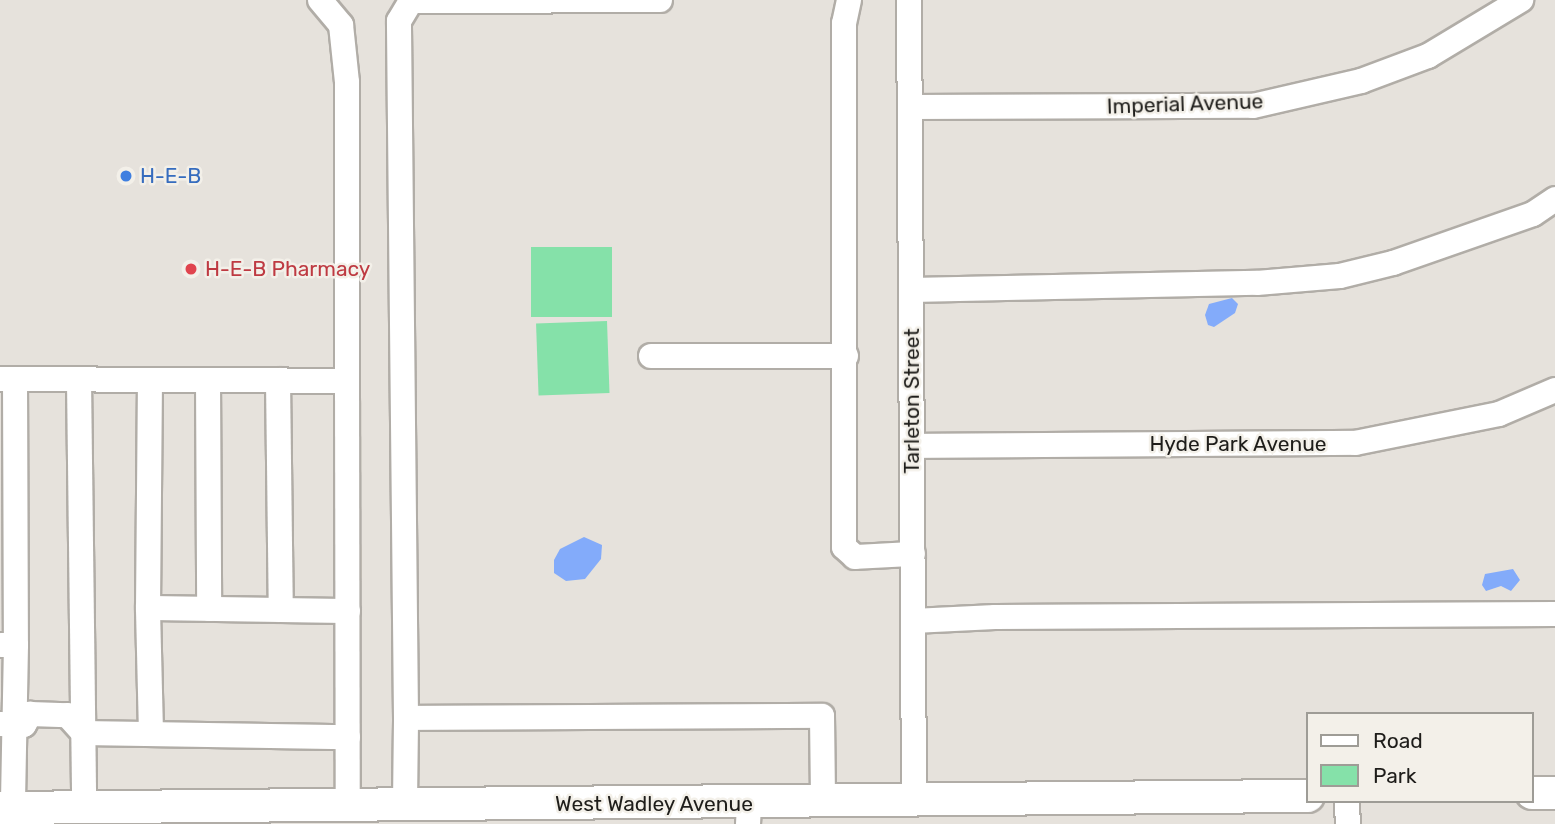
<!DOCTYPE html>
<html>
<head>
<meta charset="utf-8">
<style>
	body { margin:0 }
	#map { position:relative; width:1555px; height:824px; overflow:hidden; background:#e6e2dc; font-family:Rubik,sans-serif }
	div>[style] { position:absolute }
	.green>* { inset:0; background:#85e1a9; transform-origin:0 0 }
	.water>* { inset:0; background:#83abfa }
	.roads { filter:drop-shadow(2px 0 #b1ada7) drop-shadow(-2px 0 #b1ada7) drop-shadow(0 2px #b1ada7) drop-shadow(0 -2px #b1ada7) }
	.minor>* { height:24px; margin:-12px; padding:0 12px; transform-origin:12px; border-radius:12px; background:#fff }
	.major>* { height:32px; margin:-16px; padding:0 16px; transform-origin:16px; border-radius:16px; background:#fff }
	.dots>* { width:19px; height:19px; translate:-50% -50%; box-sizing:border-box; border:4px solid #f3f0e9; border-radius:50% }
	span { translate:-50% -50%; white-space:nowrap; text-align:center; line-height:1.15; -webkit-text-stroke:5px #f3f0e9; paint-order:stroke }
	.street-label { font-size:21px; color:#1e1d1a }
	.shop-label { font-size:21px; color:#366cbe }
	.left { translate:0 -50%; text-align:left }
	.health-label { font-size:21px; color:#be3a42 }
	.legend { position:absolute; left:1306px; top:712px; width:228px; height:91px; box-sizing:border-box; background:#f3f0e9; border:2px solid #9e9c96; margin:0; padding:9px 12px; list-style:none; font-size:21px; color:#1e1d1a }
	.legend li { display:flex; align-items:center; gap:14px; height:35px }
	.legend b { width:35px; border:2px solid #9e9c96 }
</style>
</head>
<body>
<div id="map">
	<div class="green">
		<div style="left:612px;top:247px;width:70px;height:81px;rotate:90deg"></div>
		<div style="left:607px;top:321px;width:72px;height:71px;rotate:88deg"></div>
	</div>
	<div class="water">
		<div style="clip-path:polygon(1232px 298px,1238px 304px,1235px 313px,1214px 327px,1208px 325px,1205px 315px,1209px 304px)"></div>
		<div style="clip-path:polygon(584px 537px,602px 545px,601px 559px,585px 579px,566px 581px,554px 573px,554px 560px,560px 549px)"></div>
		<div style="clip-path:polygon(1513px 569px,1520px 580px,1511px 591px,1501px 586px,1486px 591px,1482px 585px,1485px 574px)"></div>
	</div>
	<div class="roads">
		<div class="minor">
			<div style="left:320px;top:0;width:33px;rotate:50deg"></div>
			<div style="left:341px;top:25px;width:57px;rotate:84deg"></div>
			<div style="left:347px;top:82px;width:299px;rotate:90deg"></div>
			<div style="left:849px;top:0;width:24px;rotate:102deg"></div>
			<div style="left:844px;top:23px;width:524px;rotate:90deg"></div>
			<div style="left:844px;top:547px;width:15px;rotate:42deg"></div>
			<div style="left:855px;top:557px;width:58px;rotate:-3deg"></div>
			<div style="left:909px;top:0;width:802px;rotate:89.64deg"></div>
			<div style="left:910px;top:107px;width:343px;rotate:-0.2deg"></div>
			<div style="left:1253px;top:106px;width:111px;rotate:-13deg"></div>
			<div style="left:1361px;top:81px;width:72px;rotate:-20.5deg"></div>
			<div style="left:1428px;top:56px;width:109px;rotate:-31.1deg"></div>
			<div style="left:911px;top:290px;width:346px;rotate:-1.2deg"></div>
			<div style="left:1257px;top:283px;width:83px;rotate:-4.8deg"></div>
			<div style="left:1340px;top:276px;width:55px;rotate:-13.8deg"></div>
			<div style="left:1393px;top:263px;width:148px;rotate:-19.3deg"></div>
			<div style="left:1533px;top:214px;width:27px;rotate:-34deg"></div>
			<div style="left:651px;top:356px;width:195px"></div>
			<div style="left:0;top:379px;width:347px;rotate:0.3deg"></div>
			<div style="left:347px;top:381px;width:423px;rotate:89.9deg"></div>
			<div style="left:15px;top:379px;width:266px;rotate:89.8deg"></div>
			<div style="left:79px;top:380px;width:428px;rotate:89.3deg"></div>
			<div style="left:208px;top:380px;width:229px;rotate:89.7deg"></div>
			<div style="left:278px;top:380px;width:230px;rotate:89.3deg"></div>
			<div style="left:913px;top:446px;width:442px;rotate:-0.4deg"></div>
			<div style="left:1355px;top:443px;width:147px;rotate:-11.4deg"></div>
			<div style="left:1499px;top:414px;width:61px;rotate:-23.2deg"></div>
			<div style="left:148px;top:608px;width:228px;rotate:-89.5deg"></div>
			<div style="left:913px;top:621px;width:82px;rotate:-2.8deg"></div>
			<div style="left:995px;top:617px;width:560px;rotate:-0.31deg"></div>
			<div style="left:1px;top:645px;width:15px"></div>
			<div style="left:16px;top:645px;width:163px;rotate:91.1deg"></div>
			<div style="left:406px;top:718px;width:697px;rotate:-90.58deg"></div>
			<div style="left:399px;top:21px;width:23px;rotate:-59deg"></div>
			<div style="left:411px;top:1px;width:249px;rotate:-0.2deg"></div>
			<div style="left:0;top:724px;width:24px;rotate:2deg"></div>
			<div style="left:24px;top:725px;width:13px;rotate:-61deg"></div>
			<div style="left:30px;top:714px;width:37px;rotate:2deg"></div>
			<div style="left:67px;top:715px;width:24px;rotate:48deg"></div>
			<div style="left:83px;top:733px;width:265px;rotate:0.9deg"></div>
			<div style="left:151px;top:733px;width:125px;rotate:-91.4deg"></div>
			<div style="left:148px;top:608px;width:200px;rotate:0.9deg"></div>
			<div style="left:1347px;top:801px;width:23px;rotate:88deg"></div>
			<div style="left:405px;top:803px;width:85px;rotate:-89.3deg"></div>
			<div style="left:406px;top:718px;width:416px;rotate:-0.3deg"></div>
			<div style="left:822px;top:716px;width:87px;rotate:89.3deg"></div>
			<div style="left:748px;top:824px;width:20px;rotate:-87deg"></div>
		</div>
		<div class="major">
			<div style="left:1532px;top:793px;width:23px"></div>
			<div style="left:0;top:808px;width:1308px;rotate:-0.53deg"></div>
		</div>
	</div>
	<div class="dots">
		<div style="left:126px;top:176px;background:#3f7fe0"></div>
		<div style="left:191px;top:269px;background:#e0444e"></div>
	</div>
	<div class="street-label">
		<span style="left:1185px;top:104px;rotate:-2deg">Imperial Avenue</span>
		<span style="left:912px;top:401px;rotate:-90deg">Tarleton Street</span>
		<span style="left:1238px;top:444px">Hyde Park Avenue</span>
		<span style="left:654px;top:804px">West Wadley Avenue</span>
	</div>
	<div class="shop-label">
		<span class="left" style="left:140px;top:176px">H-E-B</span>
	</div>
	<div class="health-label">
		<span class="left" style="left:205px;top:269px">H-E-B Pharmacy</span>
	</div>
	<ul class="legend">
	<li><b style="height:9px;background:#fff"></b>Road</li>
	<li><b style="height:19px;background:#85e1a9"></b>Park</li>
	</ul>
</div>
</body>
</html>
